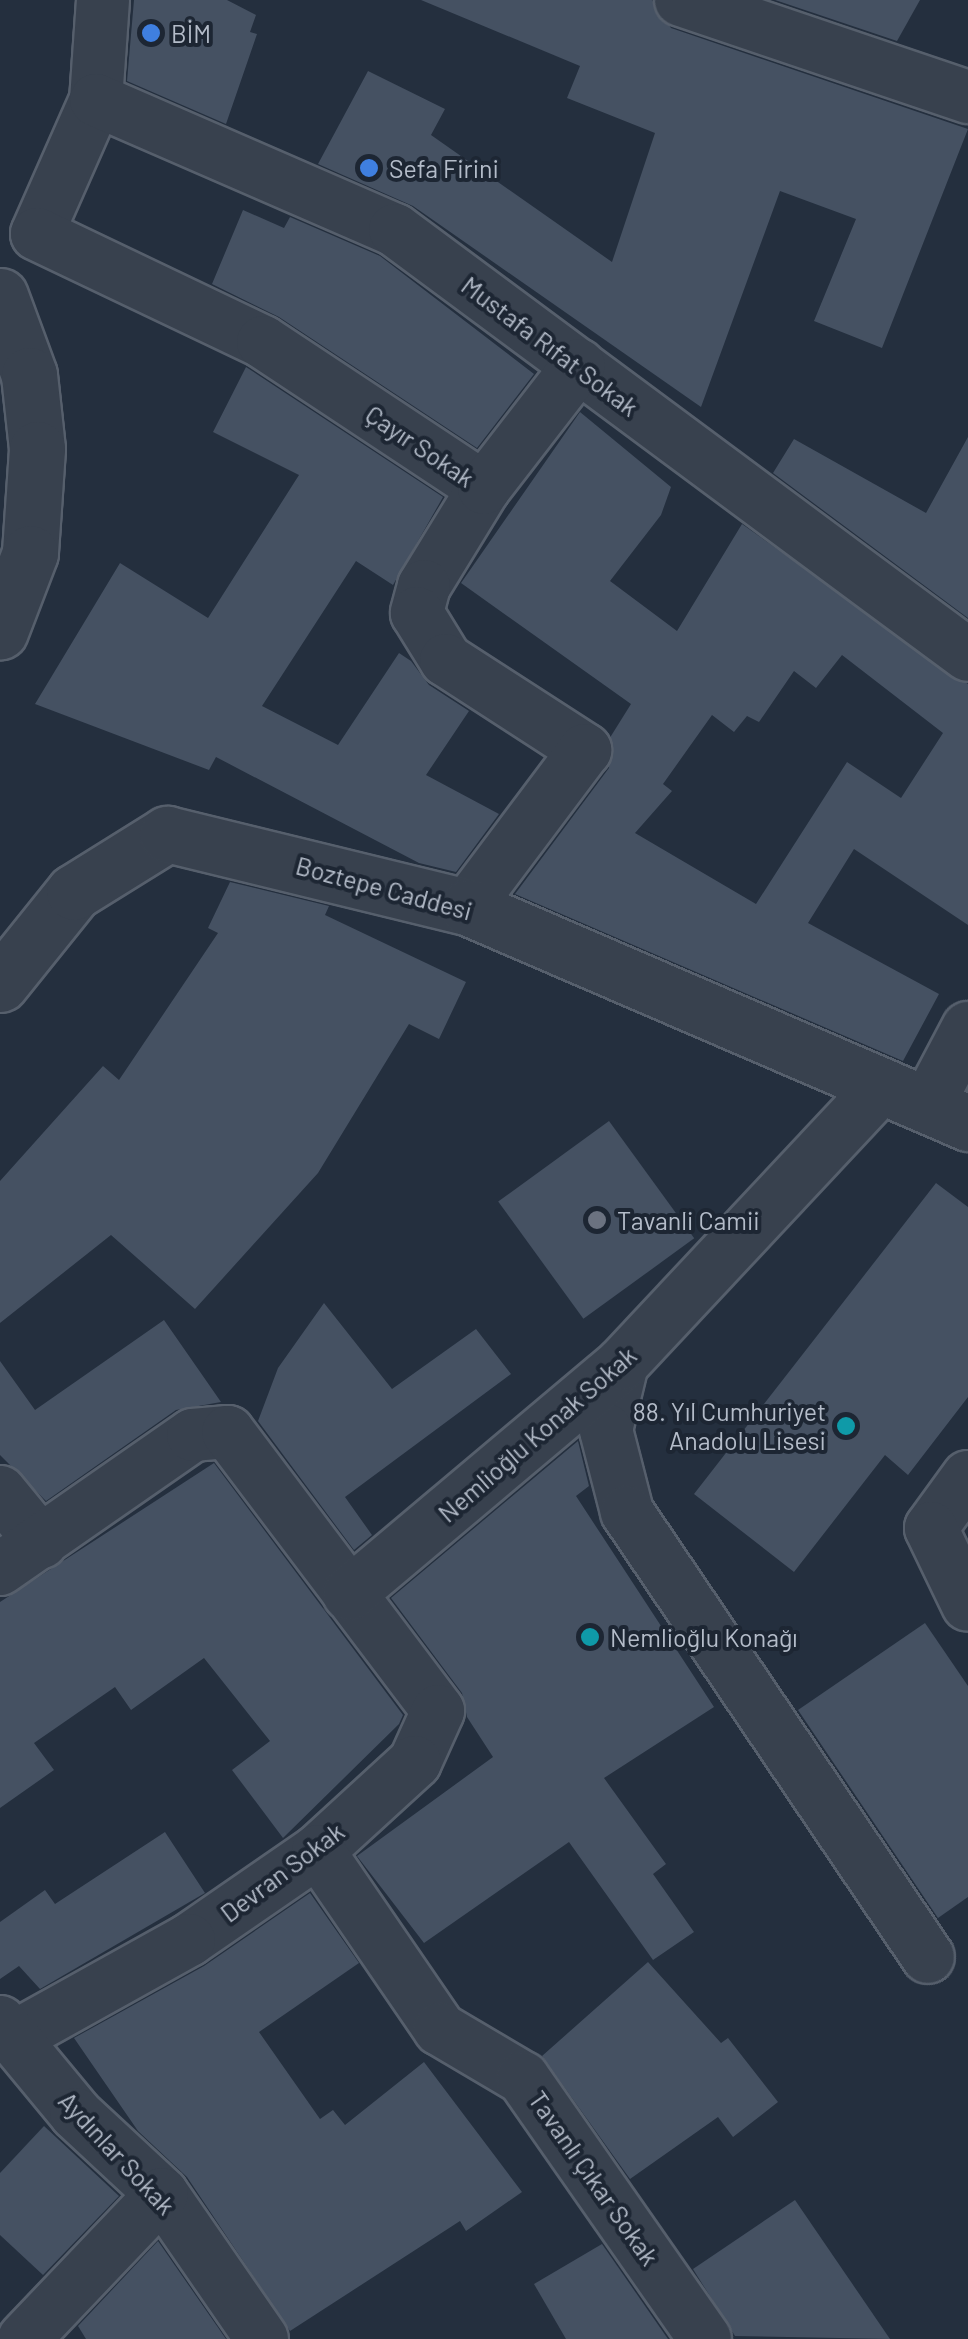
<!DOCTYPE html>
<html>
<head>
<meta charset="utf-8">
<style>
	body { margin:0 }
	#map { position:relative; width:968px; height:2339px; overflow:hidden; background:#242f3e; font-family:Barlow,sans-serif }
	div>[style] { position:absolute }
	.building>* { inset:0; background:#455162; transform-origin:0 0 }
	.roads { filter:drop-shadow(2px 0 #565f6c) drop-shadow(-2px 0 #565f6c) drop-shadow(0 2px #565f6c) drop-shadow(0 -2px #565f6c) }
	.minor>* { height:52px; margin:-26px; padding:0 26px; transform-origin:26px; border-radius:26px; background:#38414e }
	.tertiary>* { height:55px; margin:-27.5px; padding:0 27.5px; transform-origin:27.5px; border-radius:27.5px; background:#38414e }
	.dots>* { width:28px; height:28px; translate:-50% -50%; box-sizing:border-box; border:5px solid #1d2633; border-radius:50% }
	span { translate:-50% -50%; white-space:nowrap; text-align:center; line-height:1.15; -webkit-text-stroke:8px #1d2633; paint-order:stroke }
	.poi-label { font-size:25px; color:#b4bcc9 }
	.left { translate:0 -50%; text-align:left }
	.right { translate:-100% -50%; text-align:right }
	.street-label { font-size:25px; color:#b4bcc9 }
</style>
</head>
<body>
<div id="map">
	<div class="building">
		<div style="clip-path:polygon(134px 0,227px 0,256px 15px,250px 32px,257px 34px,226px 124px,127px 81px)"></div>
		<div style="clip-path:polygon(421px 0,652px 0,671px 28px,968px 129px,882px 348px,814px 321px,856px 219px,780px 191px,701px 407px,413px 206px,318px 164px,368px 71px,445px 109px,431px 135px,612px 262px,655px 133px,567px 98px,580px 66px)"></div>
		<div style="clip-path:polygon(775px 0,920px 0,897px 41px)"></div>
		<div style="clip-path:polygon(243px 210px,284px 228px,290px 217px,380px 256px,534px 374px,477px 448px,279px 317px,212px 284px)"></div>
		<div style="clip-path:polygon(246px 367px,443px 497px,393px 585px,356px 561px,262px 706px,338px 745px,399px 653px,411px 661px,429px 685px,469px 711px,426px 775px,499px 814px,456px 872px,419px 863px,216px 757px,209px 770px,35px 704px,120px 563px,208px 618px,299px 475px,213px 432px)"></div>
		<div style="clip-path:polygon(evenodd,580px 412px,671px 487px,661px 515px,610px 581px,677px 631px,742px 524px,968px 684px,968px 925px,854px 849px,808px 923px,939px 994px,903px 1061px,515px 894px,609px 768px,611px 736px,631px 704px,461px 583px,580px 412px,842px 655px,943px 733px,901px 798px,847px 762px,756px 904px,635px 833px,672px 791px,663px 784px,712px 715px,734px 732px,747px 716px,759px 722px,794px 671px,816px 688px,842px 655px)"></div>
		<div style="clip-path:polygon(968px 437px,968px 618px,773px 473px,794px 439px,926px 513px)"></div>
		<div style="clip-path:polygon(230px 882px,329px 906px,325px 915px,466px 982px,439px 1039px,409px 1024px,318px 1173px,195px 1309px,111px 1235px,0 1323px,0 1181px,103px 1066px,119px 1080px,218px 933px,208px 928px)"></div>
		<div style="left:609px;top:1121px;width:145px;height:137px;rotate:54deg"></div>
		<div style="clip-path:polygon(936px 1183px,968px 1207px,968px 1397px,908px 1475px,885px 1455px,794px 1572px,694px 1494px)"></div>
		<div style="clip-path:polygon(324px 1303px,392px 1389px,476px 1329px,511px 1374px,345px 1497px,372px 1535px,354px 1550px,258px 1421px,278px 1368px)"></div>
		<div style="clip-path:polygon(164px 1320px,221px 1402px,176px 1410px,46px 1501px,0 1455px,0 1361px,35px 1410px)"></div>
		<div style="clip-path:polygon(578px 1441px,589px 1486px,576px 1496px,714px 1707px,604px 1778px,666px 1864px,653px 1874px,694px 1932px,653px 1960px,569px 1842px,424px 1943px,357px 1856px,493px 1757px,467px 1717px,462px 1693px,391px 1598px)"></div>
		<div style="clip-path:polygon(214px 1463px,403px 1715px,399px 1724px,283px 1838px,232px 1770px,270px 1741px,204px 1658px,131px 1710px,115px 1687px,34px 1743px,54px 1770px,0 1808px,0 1602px)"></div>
		<div style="clip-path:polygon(925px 1623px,968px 1686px,968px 1897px,938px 1918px,798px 1710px)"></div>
		<div style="clip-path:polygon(165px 1832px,205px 1893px,40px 1989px,19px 1966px,0 1979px,0 1922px,45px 1890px,55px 1904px)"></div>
		<div style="clip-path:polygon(310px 1893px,359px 1963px,259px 2032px,320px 2119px,333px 2110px,345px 2125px,424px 2062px,522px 2192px,466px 2231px,460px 2221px,290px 2331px,187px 2177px,138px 2131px,74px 2038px,204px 1966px)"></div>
		<div style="clip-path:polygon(648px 1962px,721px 2043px,728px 2038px,778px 2102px,733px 2137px,718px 2117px,630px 2179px,542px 2056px)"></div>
		<div style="clip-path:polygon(44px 2126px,119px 2196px,43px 2275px,0 2235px,0 2173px)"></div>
		<div style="clip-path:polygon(795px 2200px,890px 2339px,735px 2336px,693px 2269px)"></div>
		<div style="clip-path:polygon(158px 2241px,226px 2339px,86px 2339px,78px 2326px)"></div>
		<div style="clip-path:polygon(602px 2244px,668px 2339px,566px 2339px,534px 2284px)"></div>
	</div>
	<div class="roads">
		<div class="minor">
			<div style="left:103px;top:0;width:100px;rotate:94deg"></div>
			<div style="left:96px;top:100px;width:146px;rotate:113.8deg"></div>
			<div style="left:37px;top:234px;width:250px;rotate:25.5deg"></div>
			<div style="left:263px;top:342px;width:265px;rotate:33.5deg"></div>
			<div style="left:484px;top:488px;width:115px;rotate:121.5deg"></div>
			<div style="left:424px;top:586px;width:28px;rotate:105deg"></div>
			<div style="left:417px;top:613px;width:55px;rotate:58.3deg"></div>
			<div style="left:446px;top:660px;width:166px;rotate:32.9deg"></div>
			<div style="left:585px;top:750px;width:196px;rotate:126.9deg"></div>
			<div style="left:681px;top:0;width:303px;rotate:18.7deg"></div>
			<div style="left:96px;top:100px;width:326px;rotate:23.5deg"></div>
			<div style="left:395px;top:230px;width:713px;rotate:36.56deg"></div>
			<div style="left:484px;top:488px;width:155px;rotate:-52.3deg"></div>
			<div style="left:928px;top:1104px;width:86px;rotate:-62.2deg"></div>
			<div style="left:622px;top:1364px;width:68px;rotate:103.6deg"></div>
			<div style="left:606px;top:1430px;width:85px;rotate:75.6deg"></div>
			<div style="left:627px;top:1512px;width:537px;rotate:55.93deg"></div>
			<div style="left:968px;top:1477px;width:63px;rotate:126deg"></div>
			<div style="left:931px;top:1528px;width:85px;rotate:64.3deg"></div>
			<div style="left:0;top:1492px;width:65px;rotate:50.6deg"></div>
			<div style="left:0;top:1569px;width:235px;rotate:-34.8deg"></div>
			<div style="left:193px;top:1435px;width:35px;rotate:-5deg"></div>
			<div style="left:228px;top:1432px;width:349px;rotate:53deg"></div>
			<div style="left:438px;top:1711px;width:56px;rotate:114.3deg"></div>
			<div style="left:415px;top:1762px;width:132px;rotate:137.5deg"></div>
			<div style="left:318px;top:1851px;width:157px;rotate:145.4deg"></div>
			<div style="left:189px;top:1940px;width:199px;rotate:150.9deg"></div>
			<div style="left:349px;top:1594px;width:357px;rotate:-40.1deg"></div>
			<div style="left:622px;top:1364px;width:376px;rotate:-46.9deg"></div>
			<div style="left:318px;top:1851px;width:216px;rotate:55.6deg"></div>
			<div style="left:440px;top:2029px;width:96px;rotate:30.6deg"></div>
			<div style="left:523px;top:2078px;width:318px;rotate:55.1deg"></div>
			<div style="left:0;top:2022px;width:119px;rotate:50.4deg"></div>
			<div style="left:76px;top:2114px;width:117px;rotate:42.9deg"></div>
			<div style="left:162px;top:2194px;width:176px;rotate:55.4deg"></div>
			<div style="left:24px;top:2339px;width:200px;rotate:-46.4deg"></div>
		</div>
		<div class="tertiary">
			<div style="left:0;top:296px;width:84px;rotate:69.8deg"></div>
			<div style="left:29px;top:375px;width:74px;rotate:83.8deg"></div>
			<div style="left:37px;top:449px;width:104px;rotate:93.9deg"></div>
			<div style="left:30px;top:553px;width:84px;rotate:111deg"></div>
			<div style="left:0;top:984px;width:118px;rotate:-51.2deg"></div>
			<div style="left:74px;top:892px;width:110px;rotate:-31.9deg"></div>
			<div style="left:167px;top:834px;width:309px;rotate:13.7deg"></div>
			<div style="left:467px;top:907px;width:546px;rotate:23.32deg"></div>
		</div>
	</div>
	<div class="dots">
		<div style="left:151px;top:33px;background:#3f7fe0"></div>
		<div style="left:369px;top:168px;background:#3f7fe0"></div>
		<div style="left:597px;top:1220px;background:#6b7280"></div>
		<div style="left:846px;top:1426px;background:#0f9aa8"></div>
		<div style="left:590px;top:1637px;background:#0f9aa8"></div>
	</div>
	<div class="poi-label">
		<span class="left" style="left:171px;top:33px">BİM</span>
		<span class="left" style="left:389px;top:168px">Sefa Firini</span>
		<span class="left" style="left:617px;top:1220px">Tavanli Camii</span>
		<span class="right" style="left:826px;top:1426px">88. Yıl Cumhuriyet<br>Anadolu Lisesi</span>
		<span class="left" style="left:610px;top:1637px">Nemlioğlu Konağı</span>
	</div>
	<div class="street-label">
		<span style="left:550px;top:346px;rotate:37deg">Mustafa Rıfat Sokak</span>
		<span style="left:420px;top:446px;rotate:34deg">Çayır Sokak</span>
		<span style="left:384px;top:888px;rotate:15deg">Boztepe Caddesi</span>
		<span style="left:537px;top:1434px;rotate:-41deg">Nemlioğlu Konak Sokak</span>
		<span style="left:282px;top:1872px;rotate:-37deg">Devran Sokak</span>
		<span style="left:117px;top:2153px;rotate:47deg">Aydınlar Sokak</span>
		<span style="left:594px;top:2178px;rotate:55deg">Tavanlı Çıkar Sokak</span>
	</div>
</div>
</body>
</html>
